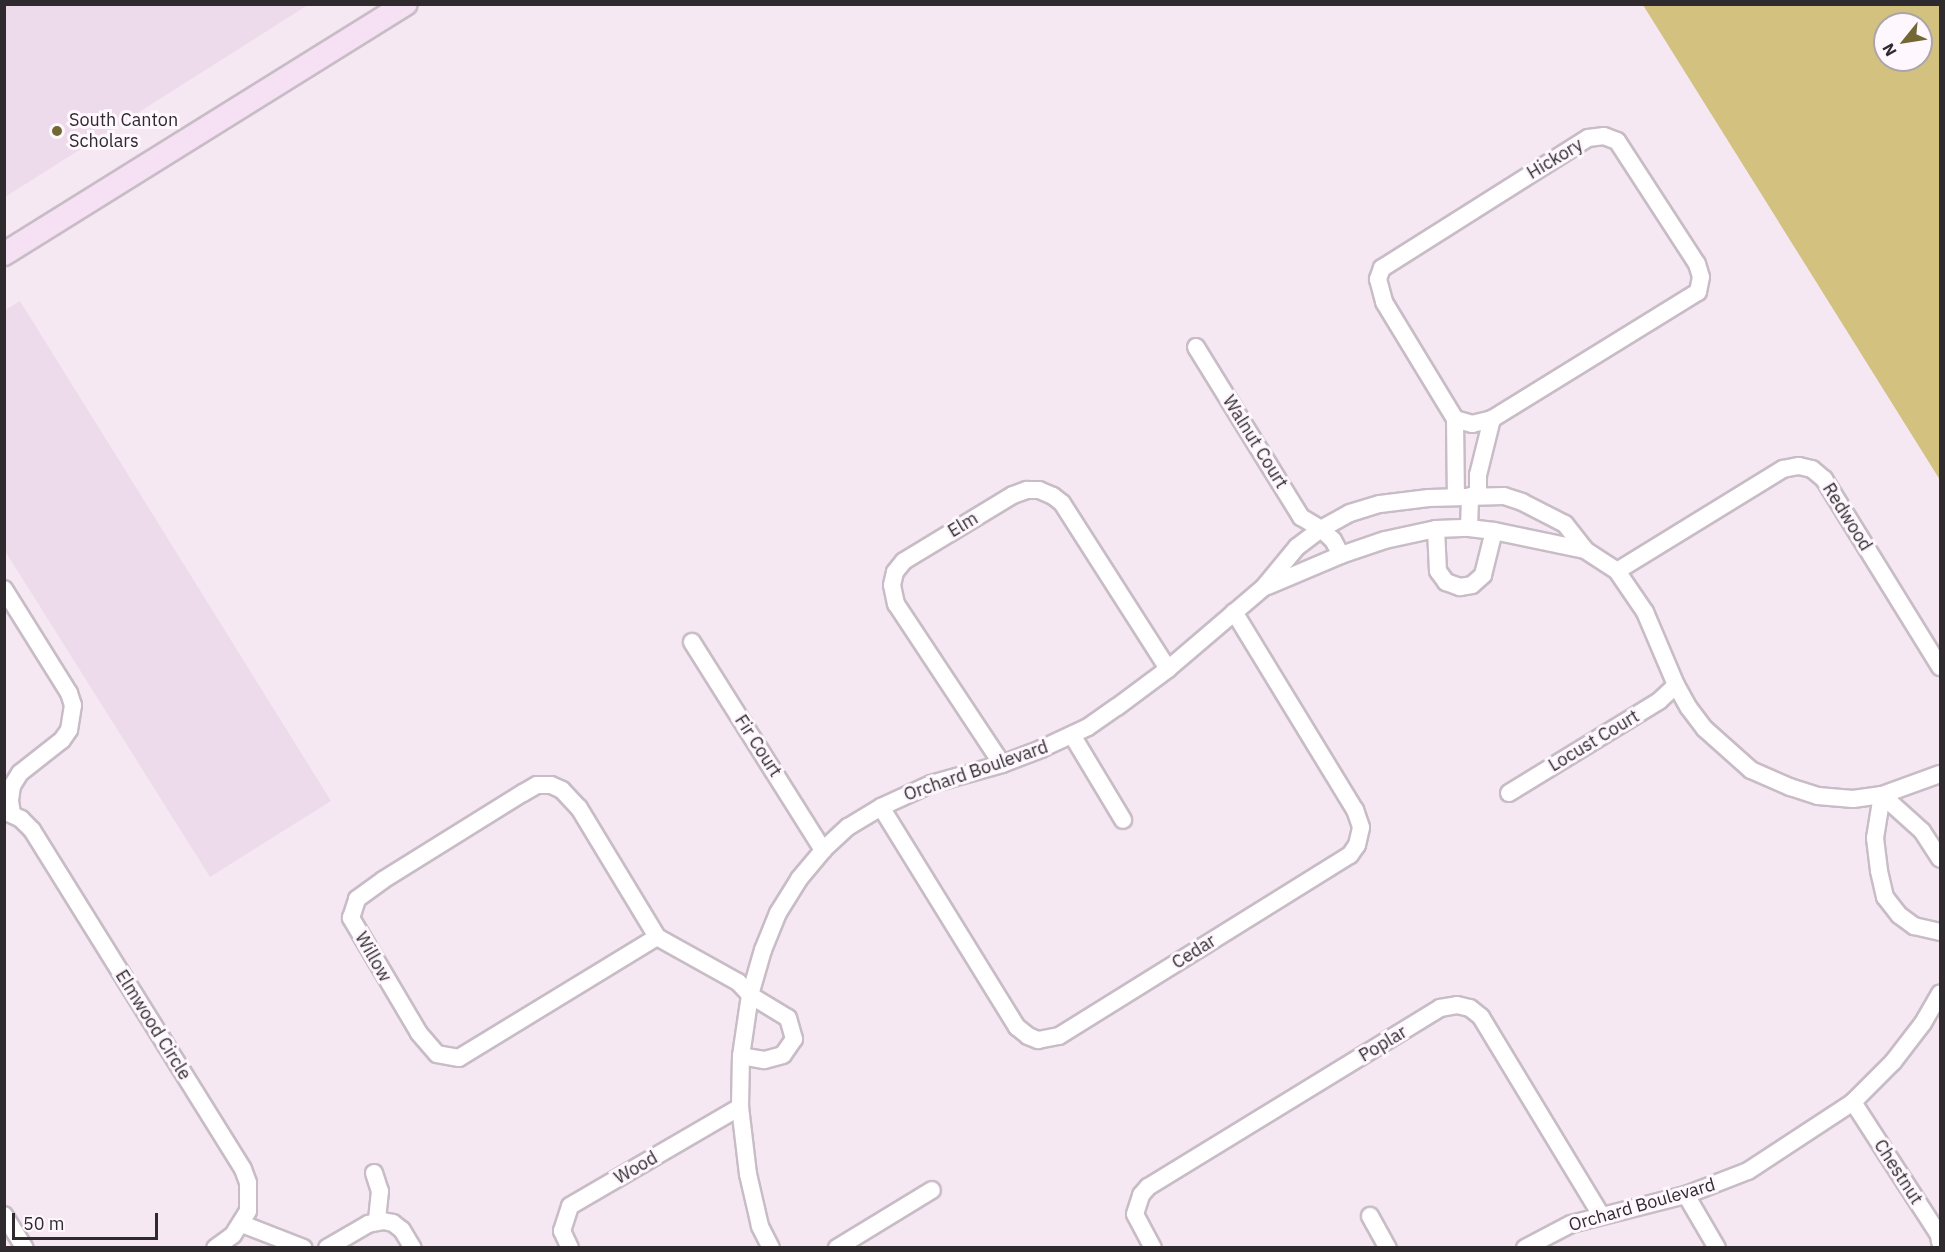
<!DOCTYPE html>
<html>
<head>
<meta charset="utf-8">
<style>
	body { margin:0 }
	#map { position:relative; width:1945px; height:1252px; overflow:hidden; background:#f5e8f3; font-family:"IBM Plex Sans",sans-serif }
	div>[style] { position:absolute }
	.built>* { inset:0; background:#eddaeb }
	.green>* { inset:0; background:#d2c17f }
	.roads { filter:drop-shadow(2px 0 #c8bcc6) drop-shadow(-2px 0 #c8bcc6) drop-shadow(0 2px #c8bcc6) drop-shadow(0 -2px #c8bcc6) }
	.minor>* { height:16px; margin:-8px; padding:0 8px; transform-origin:8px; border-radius:8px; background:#fff }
	.secondary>* { height:22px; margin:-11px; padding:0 11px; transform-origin:11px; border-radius:11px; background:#f6e0f4 }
	.dots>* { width:16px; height:16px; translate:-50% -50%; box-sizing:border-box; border:3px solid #fff7fe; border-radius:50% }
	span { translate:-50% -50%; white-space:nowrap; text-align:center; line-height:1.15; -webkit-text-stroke:6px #fff7fe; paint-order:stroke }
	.poi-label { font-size:18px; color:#2f2a2e }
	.left { translate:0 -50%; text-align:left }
	.street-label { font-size:18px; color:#2f2a2e }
	.frame { position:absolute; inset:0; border:6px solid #2f2a2e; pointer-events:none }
	.north { position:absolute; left:1873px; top:12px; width:60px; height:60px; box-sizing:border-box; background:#fff7fe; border:2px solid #aca5ab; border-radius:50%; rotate:240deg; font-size:16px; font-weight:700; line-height:24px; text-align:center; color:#2f2a2e }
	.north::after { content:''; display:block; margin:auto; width:21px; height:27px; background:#736734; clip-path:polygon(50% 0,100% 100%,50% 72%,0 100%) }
	.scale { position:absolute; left:12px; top:1213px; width:146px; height:27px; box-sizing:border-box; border:3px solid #2f2a2e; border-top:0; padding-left:8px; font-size:18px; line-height:21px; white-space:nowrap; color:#2f2a2e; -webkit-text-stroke:4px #fff7fe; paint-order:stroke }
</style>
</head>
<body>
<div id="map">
	<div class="built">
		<div style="clip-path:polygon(5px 4px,308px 4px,308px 5px,5px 197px)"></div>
		<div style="clip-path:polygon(20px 301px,331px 801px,210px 877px,5px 551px,5px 310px)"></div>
	</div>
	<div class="green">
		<div style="clip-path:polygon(evenodd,1643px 5px,1940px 5px,1940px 480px,1643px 5px,1885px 24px,1921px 24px,1921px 60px,1885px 60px,1885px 24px)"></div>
	</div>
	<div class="roads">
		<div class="minor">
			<div style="left:1196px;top:347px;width:200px;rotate:58.3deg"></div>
			<div style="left:1301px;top:517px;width:23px;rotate:31deg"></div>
			<div style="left:1321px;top:529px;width:16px;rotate:43deg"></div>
			<div style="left:1333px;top:540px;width:17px;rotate:62deg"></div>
			<div style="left:1455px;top:419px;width:78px;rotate:89.3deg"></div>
			<div style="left:1478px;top:496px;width:21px;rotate:-90deg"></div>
			<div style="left:1478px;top:475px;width:58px;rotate:-76deg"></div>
			<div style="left:1492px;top:419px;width:242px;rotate:-31.7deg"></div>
			<div style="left:1698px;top:292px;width:15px;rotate:-79deg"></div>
			<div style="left:1701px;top:277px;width:14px;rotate:-107deg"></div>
			<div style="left:1697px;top:264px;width:147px;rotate:-123deg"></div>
			<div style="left:1617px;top:141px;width:14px;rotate:-159deg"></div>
			<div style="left:1604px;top:136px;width:16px;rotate:173deg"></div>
			<div style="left:1588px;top:138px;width:244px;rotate:147.7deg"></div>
			<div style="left:1382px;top:268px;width:12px;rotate:110deg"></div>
			<div style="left:1378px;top:279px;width:24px;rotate:75deg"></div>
			<div style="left:1384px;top:302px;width:137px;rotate:58.7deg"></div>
			<div style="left:1455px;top:419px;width:18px;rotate:16deg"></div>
			<div style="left:1472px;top:424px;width:21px;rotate:-14deg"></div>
			<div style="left:1469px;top:528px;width:32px;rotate:-88deg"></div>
			<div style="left:1436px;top:529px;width:42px;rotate:87.3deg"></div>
			<div style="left:1438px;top:571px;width:14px;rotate:54deg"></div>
			<div style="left:1446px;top:582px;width:15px;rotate:20deg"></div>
			<div style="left:1460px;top:587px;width:12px;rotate:-9deg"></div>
			<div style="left:1472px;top:585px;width:15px;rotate:-42deg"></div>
			<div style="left:1483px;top:575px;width:45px;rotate:-76deg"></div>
			<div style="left:1617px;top:571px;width:195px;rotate:-31.6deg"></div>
			<div style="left:1783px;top:469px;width:16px;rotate:-11deg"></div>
			<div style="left:1799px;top:466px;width:13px;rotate:13deg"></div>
			<div style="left:1812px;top:469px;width:16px;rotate:40deg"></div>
			<div style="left:1824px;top:479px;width:221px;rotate:58.3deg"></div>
			<div style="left:1268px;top:586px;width:79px;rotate:-23deg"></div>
			<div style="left:1341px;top:555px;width:46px;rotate:-18.8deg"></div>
			<div style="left:1385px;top:540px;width:52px;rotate:-12.2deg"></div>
			<div style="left:1436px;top:529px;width:33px;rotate:-2deg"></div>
			<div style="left:1469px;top:528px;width:25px;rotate:7deg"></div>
			<div style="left:1494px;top:531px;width:93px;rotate:11.8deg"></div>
			<div style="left:4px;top:589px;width:123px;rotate:58deg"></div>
			<div style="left:69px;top:693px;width:13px;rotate:72deg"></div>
			<div style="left:73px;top:705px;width:25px;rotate:99deg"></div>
			<div style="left:69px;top:730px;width:12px;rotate:125deg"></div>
			<div style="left:62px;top:740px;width:53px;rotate:141.8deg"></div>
			<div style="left:20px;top:773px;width:15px;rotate:122deg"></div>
			<div style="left:12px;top:786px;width:15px;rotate:98deg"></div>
			<div style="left:10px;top:801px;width:13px;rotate:81deg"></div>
			<div style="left:692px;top:642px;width:246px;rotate:57.8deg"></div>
			<div style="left:1072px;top:735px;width:99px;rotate:59deg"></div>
			<div style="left:1002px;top:764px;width:192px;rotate:-123.5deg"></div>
			<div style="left:896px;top:604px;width:19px;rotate:-102deg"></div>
			<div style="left:892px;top:585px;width:13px;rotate:-77deg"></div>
			<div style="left:895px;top:572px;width:14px;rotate:-51deg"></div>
			<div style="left:904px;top:561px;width:127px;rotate:-31.2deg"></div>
			<div style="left:1013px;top:495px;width:15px;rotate:-20deg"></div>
			<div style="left:1027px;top:490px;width:12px"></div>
			<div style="left:1039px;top:490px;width:15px;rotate:23deg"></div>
			<div style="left:1053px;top:496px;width:11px;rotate:38deg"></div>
			<div style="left:1062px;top:503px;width:197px;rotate:57.4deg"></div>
			<div style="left:1509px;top:793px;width:176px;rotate:-31.5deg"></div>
			<div style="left:1659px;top:701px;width:23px;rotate:-43deg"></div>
			<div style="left:1882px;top:795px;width:44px;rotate:99.2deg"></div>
			<div style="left:1875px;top:838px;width:33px;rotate:83deg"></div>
			<div style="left:1879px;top:871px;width:27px;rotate:77deg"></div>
			<div style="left:1885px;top:897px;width:23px;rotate:52deg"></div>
			<div style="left:1899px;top:915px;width:19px;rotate:36deg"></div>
			<div style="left:1914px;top:926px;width:27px;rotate:13deg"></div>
			<div style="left:1882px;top:795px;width:54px;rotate:42deg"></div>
			<div style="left:1922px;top:831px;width:33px;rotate:57deg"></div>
			<div style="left:881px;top:807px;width:259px;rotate:58.3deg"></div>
			<div style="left:1017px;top:1027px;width:14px;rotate:39deg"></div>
			<div style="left:1028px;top:1036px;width:11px;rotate:22deg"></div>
			<div style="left:1038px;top:1040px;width:21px;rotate:-11deg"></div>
			<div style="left:1059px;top:1036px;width:343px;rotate:-31.9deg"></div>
			<div style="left:1350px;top:855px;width:12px;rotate:-55deg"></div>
			<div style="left:1357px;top:845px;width:18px;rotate:-77deg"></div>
			<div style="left:1361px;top:827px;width:18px;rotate:-109deg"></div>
			<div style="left:1355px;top:810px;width:232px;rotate:-121.4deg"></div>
			<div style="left:4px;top:811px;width:19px;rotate:25deg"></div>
			<div style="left:21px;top:819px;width:16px;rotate:45deg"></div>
			<div style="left:32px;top:830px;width:399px;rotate:58.1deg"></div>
			<div style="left:243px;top:1169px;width:15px;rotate:70deg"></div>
			<div style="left:248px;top:1183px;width:28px;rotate:90deg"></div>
			<div style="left:248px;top:1211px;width:28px;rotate:122deg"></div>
			<div style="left:233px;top:1235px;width:22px;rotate:144deg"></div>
			<div style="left:657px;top:937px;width:232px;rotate:148.6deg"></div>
			<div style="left:459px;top:1058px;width:22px;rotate:-170deg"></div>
			<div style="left:437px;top:1054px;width:28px;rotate:-131deg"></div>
			<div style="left:419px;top:1033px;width:134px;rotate:-120.6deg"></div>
			<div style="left:351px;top:918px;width:20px;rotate:-72deg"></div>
			<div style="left:357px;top:899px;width:32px;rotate:-36deg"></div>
			<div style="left:383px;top:880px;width:165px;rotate:-31.9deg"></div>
			<div style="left:523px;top:793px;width:16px;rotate:-30deg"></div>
			<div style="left:537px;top:785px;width:14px"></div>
			<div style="left:551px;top:785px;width:12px;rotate:24deg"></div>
			<div style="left:562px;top:790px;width:25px;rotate:47deg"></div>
			<div style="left:579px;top:808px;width:151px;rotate:58.8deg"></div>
			<div style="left:657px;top:937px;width:93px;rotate:29.1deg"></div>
			<div style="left:738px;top:982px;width:18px;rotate:47deg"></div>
			<div style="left:750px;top:995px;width:44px;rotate:31.2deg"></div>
			<div style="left:788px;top:1018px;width:22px;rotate:74deg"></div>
			<div style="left:794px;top:1039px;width:19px;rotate:125deg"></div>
			<div style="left:783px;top:1055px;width:20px;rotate:165deg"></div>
			<div style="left:764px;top:1060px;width:23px;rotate:-170deg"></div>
			<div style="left:1853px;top:1102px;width:158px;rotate:57.1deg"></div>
			<div style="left:1939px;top:1235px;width:7px;rotate:82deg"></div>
			<div style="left:374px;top:1173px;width:19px;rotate:72deg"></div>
			<div style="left:380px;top:1191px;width:30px;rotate:96deg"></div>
			<div style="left:1686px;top:1195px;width:61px;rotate:59.7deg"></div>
			<div style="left:4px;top:1215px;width:39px;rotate:58deg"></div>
			<div style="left:1370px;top:1216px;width:37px;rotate:61deg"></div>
			<div style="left:242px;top:1224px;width:66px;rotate:21.2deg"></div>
			<div style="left:327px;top:1248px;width:48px;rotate:-30.3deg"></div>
			<div style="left:368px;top:1224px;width:15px;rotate:-11deg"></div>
			<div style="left:383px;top:1221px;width:10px;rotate:11deg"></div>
			<div style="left:393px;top:1223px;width:11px;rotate:38deg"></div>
			<div style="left:402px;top:1230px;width:21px;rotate:59deg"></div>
			<div style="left:570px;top:1248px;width:19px;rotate:-115deg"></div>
			<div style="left:562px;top:1231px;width:26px;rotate:-72deg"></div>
			<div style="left:570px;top:1206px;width:197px;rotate:-30.2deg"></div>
			<div style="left:771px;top:1248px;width:25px;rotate:-117deg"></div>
			<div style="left:760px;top:1226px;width:53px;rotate:-103deg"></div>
			<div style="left:748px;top:1174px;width:67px;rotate:-96.8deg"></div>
			<div style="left:740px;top:1107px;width:51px;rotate:-88.9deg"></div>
			<div style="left:741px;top:1056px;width:62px;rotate:-81.6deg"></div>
			<div style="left:750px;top:995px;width:47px;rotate:-73.9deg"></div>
			<div style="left:763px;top:950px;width:40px;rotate:-68deg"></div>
			<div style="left:778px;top:913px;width:40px;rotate:-58deg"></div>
			<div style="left:799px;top:879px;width:38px;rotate:-50deg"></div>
			<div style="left:823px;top:850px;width:34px;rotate:-43deg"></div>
			<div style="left:848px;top:827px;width:39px;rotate:-31deg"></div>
			<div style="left:881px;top:807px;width:55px;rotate:-24.7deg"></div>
			<div style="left:931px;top:784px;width:74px;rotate:-15.7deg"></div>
			<div style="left:1002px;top:764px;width:42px;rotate:-21deg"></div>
			<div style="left:1041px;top:749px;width:52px;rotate:-25.1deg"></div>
			<div style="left:1088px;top:727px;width:35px;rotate:-35deg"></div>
			<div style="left:1117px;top:707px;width:64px;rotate:-36.7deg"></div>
			<div style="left:1168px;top:669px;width:125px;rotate:-40.5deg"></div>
			<div style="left:1263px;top:588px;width:53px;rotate:-50.3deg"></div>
			<div style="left:1297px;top:547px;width:30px;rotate:-37deg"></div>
			<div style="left:1321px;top:529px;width:33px;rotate:-29deg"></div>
			<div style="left:1350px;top:513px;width:31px;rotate:-17deg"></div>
			<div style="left:1380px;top:504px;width:49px;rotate:-7deg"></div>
			<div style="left:1429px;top:498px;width:75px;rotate:-1.5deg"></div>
			<div style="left:1504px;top:496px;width:19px;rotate:18deg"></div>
			<div style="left:1522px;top:502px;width:48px;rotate:27.1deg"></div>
			<div style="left:1565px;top:524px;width:33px;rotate:52deg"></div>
			<div style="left:1585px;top:550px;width:38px;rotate:33deg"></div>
			<div style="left:1617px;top:571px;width:50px;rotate:55.7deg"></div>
			<div style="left:1645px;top:612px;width:79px;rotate:67deg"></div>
			<div style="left:1676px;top:685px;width:26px;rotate:61deg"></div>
			<div style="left:1689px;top:708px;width:26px;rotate:53deg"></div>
			<div style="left:1705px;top:729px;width:62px;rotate:41.7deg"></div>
			<div style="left:1751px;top:770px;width:43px;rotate:23.6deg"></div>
			<div style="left:1790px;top:787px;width:29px;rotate:18deg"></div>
			<div style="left:1818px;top:796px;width:35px;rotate:5deg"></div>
			<div style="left:1853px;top:799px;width:29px;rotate:-8deg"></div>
			<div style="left:1882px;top:795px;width:62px;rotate:-19.9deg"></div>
			<div style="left:837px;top:1248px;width:111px;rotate:-31.4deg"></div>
			<div style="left:1153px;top:1248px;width:38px;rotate:-118deg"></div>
			<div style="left:1135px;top:1214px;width:20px;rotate:-72deg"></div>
			<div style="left:1141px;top:1195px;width:11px;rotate:-49deg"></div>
			<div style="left:1148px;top:1187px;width:342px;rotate:-31.5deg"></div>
			<div style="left:1440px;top:1008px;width:17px;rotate:-10deg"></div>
			<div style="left:1457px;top:1005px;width:13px;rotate:13deg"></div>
			<div style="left:1470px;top:1008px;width:14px;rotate:39deg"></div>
			<div style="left:1481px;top:1017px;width:232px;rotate:58.8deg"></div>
			<div style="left:1525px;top:1248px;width:52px;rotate:-27.6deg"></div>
			<div style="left:1571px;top:1224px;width:119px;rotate:-14.2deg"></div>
			<div style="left:1686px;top:1195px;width:66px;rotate:-21.2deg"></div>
			<div style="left:1748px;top:1171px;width:126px;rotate:-33.3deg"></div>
			<div style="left:1853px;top:1102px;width:57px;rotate:-45deg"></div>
			<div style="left:1893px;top:1062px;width:49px;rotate:-52.4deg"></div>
			<div style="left:1923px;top:1023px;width:34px;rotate:-60deg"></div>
		</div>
		<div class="secondary">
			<div style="left:4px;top:254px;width:473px;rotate:-31.9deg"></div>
		</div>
	</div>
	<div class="dots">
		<div style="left:57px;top:131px;background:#736734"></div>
	</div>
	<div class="poi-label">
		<span class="left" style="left:69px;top:131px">South Canton<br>Scholars</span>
	</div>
	<div class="street-label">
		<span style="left:1555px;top:159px;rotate:-31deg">Hickory</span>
		<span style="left:1255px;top:442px;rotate:58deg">Walnut Court</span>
		<span style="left:1847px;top:517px;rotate:58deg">Redwood</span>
		<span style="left:963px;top:525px;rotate:-31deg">Elm</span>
		<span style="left:1594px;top:741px;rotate:-31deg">Locust Court</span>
		<span style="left:758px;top:746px;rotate:57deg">Fir Court</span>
		<span style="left:976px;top:771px;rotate:-19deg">Orchard Boulevard</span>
		<span style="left:1194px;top:952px;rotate:-32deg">Cedar</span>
		<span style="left:373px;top:957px;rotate:60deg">Willow</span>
		<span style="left:153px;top:1025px;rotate:58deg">Elmwood Circle</span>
		<span style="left:1383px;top:1044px;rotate:-31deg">Poplar</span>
		<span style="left:636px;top:1168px;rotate:-30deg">Wood</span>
		<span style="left:1898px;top:1172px;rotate:57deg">Chestnut</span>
		<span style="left:1642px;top:1205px;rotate:-16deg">Orchard Boulevard</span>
	</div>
	<div class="frame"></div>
	<div class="north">N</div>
	<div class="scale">50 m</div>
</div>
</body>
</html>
